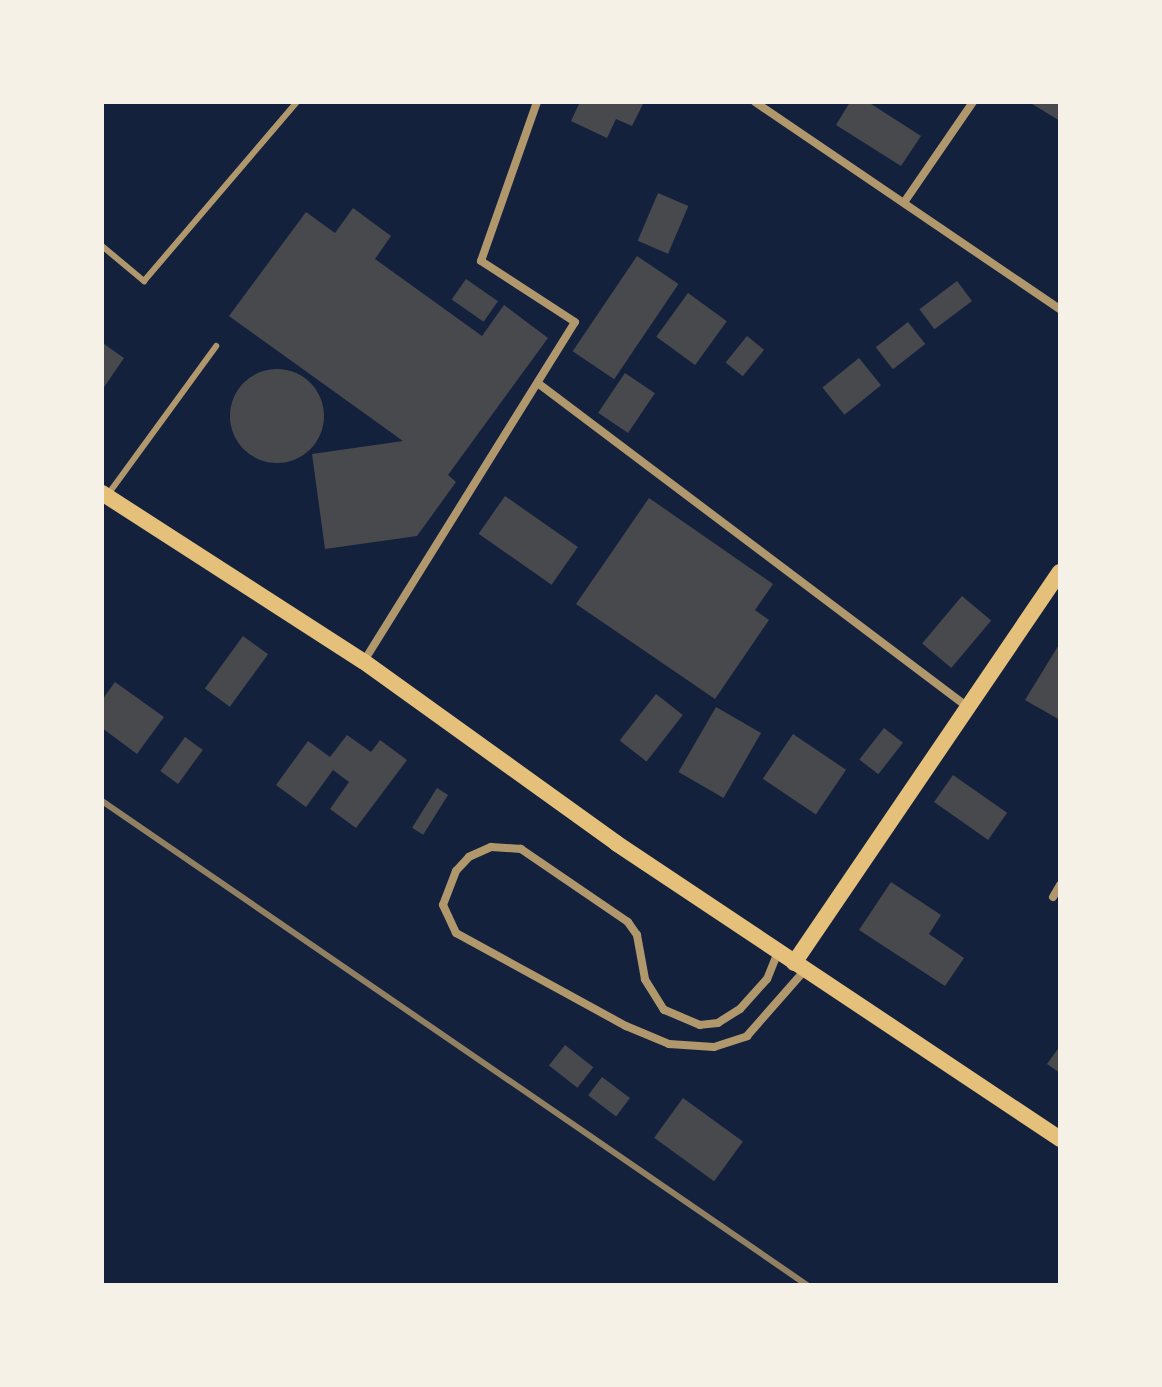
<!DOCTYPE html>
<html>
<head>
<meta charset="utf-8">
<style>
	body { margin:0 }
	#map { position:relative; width:1162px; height:1387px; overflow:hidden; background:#14213d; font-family:Helvetica,sans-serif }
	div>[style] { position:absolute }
	.building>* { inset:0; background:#48494c; transform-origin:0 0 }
	.round { border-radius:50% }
	.service>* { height:6px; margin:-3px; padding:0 3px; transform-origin:3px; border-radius:3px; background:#b1986c }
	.minor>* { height:8px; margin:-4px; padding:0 4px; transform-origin:4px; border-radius:4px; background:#b1986c }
	.secondary>* { height:16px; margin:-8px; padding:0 8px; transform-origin:8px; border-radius:8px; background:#e5c07b }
	.rail>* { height:6px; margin:-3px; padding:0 3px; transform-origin:3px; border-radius:3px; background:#918062 }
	span { translate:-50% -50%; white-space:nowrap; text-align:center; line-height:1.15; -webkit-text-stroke:8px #f6f1e7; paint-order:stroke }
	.frame { position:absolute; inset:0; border:104px solid #f6f1e7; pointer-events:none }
</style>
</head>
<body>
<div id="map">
	<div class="building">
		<div style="clip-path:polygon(580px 102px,644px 102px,632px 126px,616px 119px,607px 138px,571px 121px)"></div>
		<div style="clip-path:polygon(850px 102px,868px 102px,921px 136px,901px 166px,836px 125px)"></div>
		<div style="clip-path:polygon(1029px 102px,1060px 102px,1060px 121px)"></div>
		<div style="left:658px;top:193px;width:33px;height:52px;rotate:23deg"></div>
		<div style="clip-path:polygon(353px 208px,391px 236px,375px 259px,482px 336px,504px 305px,548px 338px,448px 475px,456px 482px,417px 536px,325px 549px,312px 454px,403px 441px,229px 316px,306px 212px,335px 233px)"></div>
		<div style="left:637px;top:256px;width:50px;height:115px;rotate:34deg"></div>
		<div style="left:466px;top:279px;width:39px;height:25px;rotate:35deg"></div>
		<div style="left:957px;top:281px;width:25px;height:47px;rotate:53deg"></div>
		<div style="left:688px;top:293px;width:48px;height:54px;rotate:36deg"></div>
		<div style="left:908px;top:322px;width:28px;height:41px;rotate:52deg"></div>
		<div style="left:747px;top:336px;width:22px;height:34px;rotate:39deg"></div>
		<div style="clip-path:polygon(104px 344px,124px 358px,102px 390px,102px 347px)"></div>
		<div style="left:859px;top:358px;width:35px;height:47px;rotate:51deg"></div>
		<div class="round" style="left:230px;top:369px;width:94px;height:94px"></div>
		<div style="left:625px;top:373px;width:36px;height:48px;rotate:34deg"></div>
		<div style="left:505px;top:496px;width:89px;height:46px;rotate:35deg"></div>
		<div style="clip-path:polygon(649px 498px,773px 584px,755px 610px,769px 620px,715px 699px,576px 604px)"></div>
		<div style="left:962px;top:596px;width:38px;height:62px;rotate:40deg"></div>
		<div style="left:243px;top:636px;width:31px;height:65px;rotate:36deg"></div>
		<div style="clip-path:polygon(1060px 643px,1060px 720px,1025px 700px)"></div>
		<div style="clip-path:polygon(115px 682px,164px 717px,137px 754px,102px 728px,102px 700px)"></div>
		<div style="left:656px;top:694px;width:34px;height:59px;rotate:38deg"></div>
		<div style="left:716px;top:707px;width:52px;height:75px;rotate:30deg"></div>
		<div style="left:884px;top:728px;width:24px;height:40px;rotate:38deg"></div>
		<div style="left:793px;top:734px;width:64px;height:54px;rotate:34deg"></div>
		<div style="clip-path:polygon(347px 735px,371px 752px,380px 740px,407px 760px,356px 828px,330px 809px,349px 782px,333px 770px,306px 807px,276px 785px,308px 741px,330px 757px)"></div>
		<div style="left:185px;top:737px;width:22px;height:42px;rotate:36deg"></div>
		<div style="left:953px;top:775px;width:66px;height:33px;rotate:35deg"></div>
		<div style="left:437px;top:788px;width:13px;height:47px;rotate:32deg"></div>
		<div style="clip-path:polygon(891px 882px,941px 915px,929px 934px,964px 958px,945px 986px,859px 930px)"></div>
		<div style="left:565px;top:1045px;width:36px;height:26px;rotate:38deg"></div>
		<div style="clip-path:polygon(1060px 1046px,1060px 1073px,1047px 1064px)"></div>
		<div style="left:602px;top:1077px;width:35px;height:23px;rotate:37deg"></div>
		<div style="left:683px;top:1098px;width:74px;height:49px;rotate:36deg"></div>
	</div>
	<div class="service">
		<div style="left:102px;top:246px;width:55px;rotate:39.8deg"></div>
		<div style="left:144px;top:281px;width:235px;rotate:-49.5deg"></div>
		<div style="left:109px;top:493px;width:182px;rotate:-53.9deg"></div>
	</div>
	<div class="minor">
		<div style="left:755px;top:102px;width:369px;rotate:34.2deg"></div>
		<div style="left:905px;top:201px;width:120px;rotate:-55.5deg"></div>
		<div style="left:539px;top:384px;width:538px;rotate:37deg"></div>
		<div style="left:364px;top:661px;width:399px;rotate:-58.1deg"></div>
		<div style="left:575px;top:322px;width:112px;rotate:-147deg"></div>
		<div style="left:481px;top:261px;width:169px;rotate:-70.6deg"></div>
		<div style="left:1053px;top:897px;width:14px;rotate:-60deg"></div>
		<div style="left:778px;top:952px;width:29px;rotate:112deg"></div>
		<div style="left:767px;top:979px;width:40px;rotate:132deg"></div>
		<div style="left:740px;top:1009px;width:26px;rotate:148deg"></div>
		<div style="left:718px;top:1023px;width:18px;rotate:174deg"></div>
		<div style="left:700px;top:1025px;width:39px;rotate:-157deg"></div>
		<div style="left:664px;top:1010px;width:36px;rotate:-122deg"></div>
		<div style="left:645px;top:979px;width:45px;rotate:-100.3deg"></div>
		<div style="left:637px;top:935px;width:16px;rotate:-125deg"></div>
		<div style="left:628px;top:922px;width:130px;rotate:-145.7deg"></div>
		<div style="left:521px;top:849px;width:30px;rotate:-176deg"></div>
		<div style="left:491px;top:847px;width:24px;rotate:156deg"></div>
		<div style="left:469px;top:857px;width:19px;rotate:133deg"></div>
		<div style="left:456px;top:871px;width:36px;rotate:111deg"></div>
		<div style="left:443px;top:905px;width:31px;rotate:65deg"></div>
		<div style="left:456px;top:933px;width:194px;rotate:28.7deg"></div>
		<div style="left:626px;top:1026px;width:47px;rotate:22.7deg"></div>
		<div style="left:669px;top:1044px;width:45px;rotate:3.8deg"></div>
		<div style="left:714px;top:1047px;width:35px;rotate:-18deg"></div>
		<div style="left:747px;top:1036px;width:88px;rotate:-48.7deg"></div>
	</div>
	<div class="secondary">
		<div style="left:102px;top:493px;width:310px;rotate:32.8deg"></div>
		<div style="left:363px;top:661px;width:312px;rotate:35.7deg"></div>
		<div style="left:616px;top:843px;width:534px;rotate:33.69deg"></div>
		<div style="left:794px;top:963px;width:473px;rotate:-55.8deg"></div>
	</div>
	<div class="rail">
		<div style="left:102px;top:801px;width:855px;rotate:34.47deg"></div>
	</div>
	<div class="frame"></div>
</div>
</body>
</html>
